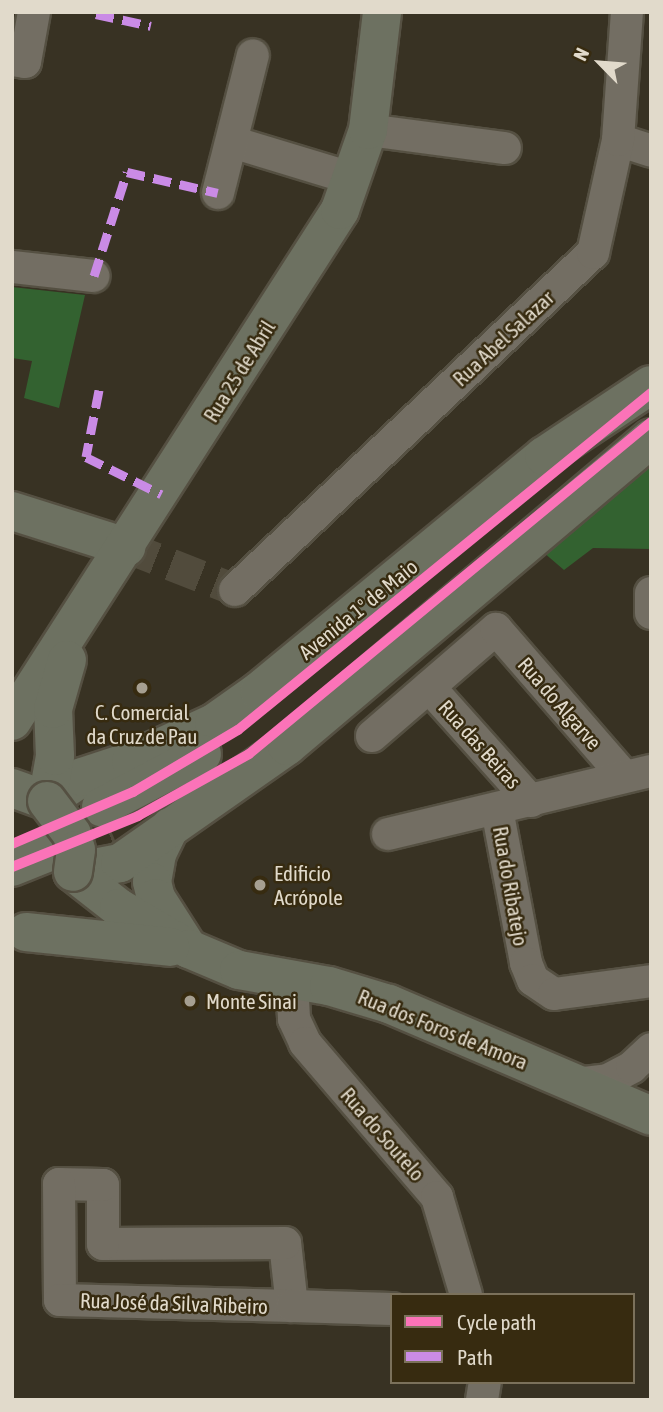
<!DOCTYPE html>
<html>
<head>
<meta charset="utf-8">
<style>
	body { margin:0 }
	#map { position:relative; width:663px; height:1412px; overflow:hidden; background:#383223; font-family:"Asap Condensed",sans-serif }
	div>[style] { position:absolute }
	.green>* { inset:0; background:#336230 }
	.minor-tunnel>* { height:32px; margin-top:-16px; transform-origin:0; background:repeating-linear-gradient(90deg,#514b3c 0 32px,transparent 0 48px) }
	.major-tunnel>* { height:38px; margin-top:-19px; transform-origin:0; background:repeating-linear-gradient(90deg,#514b3c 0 38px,transparent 0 57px) }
	.roads { filter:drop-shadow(2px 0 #555042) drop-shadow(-2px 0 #555042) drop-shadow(0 2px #555042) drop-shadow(0 -2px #555042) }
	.minor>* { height:32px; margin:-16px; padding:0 16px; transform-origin:16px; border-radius:16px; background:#736e63 }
	.major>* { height:38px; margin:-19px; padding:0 19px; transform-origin:19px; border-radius:19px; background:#6d7161 }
	.bridges { filter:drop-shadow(2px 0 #555042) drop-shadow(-2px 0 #555042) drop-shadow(0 2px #555042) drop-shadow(0 -2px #555042) }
	.major-bridge>* { height:38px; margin:-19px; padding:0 19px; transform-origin:19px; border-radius:19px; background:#6d7161 }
	.quiet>* { height:9px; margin-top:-4.5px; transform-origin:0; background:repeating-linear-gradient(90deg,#ca8be6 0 18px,transparent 0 27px) }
	.cycleway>* { height:10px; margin:-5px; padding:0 5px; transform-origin:5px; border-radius:5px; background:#fb73b8 }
	.dots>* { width:19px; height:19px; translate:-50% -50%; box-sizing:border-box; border:4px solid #372b10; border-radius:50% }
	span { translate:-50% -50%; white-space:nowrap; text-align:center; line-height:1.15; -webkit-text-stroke:5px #372b10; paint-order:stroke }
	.street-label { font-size:21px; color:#e1dacb }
	.poi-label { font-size:21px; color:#e1dacb }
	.left { translate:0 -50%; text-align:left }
	.frame { position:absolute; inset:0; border:14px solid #e1dacb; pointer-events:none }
	.legend { position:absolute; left:390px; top:1293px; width:245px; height:91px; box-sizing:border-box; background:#372b10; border:2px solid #7b715b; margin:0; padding:9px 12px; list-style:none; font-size:21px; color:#e1dacb }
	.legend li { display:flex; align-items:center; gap:14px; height:35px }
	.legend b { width:35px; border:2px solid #7b715b }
	.north { position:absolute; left:565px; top:28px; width:70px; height:70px; -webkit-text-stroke:5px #372b10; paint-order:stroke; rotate:295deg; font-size:19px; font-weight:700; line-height:28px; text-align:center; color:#e1dacb }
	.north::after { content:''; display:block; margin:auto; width:24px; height:32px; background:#e1dacb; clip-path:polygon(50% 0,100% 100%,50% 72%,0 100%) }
</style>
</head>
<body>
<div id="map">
	<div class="green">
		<div style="clip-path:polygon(12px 287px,85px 295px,59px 408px,24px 398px,32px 361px,12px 358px)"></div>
		<div style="clip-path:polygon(651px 460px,651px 549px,593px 548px,564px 570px,543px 552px)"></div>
	</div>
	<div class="minor-tunnel">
		<div style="left:126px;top:547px;width:117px;rotate:21.5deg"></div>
	</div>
	<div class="major-tunnel">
		<div style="left:54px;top:850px;width:60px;rotate:-22.7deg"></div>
	</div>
	<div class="roads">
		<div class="minor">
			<div style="left:12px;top:60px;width:13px;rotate:9deg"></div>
			<div style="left:25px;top:62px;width:51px;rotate:-79.8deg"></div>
			<div style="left:368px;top:130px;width:138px;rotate:7.5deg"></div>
			<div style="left:618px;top:140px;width:35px;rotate:18deg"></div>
			<div style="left:232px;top:142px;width:127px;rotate:16.9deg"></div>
			<div style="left:218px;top:193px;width:142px;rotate:-75.8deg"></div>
			<div style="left:12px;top:267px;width:82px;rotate:6.3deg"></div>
			<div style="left:235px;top:590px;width:492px;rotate:-43.3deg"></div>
			<div style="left:593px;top:253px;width:116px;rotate:-77.5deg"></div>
			<div style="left:618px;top:140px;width:128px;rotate:-86deg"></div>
			<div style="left:651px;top:593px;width:20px;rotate:90deg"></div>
			<div style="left:429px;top:687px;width:153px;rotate:48.2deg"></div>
			<div style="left:372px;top:736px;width:164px;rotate:-40.8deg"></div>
			<div style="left:496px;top:629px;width:195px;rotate:49deg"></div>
			<div style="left:497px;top:809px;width:157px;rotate:79.3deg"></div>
			<div style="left:526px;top:963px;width:18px;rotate:68deg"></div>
			<div style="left:533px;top:980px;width:25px;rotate:34deg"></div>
			<div style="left:554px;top:994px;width:98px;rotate:-7.6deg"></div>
			<div style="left:388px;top:834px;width:270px;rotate:-13.5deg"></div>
			<div style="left:292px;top:980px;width:39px;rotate:87deg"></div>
			<div style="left:294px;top:1019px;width:26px;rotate:65deg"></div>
			<div style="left:305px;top:1043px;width:203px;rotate:49.4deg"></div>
			<div style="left:437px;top:1197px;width:102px;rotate:73.5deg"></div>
			<div style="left:576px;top:1084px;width:32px;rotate:-7deg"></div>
			<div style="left:608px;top:1080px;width:27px;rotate:-28deg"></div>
			<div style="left:632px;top:1067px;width:26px;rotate:-43deg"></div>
			<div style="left:292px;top:1306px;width:63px;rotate:-96.3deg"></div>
			<div style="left:285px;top:1243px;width:182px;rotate:179.7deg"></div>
			<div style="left:103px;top:1244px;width:59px;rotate:-90deg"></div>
			<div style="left:103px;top:1185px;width:44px;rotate:-178.7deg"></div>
			<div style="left:59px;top:1184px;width:116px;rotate:89.5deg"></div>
			<div style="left:60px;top:1300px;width:232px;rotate:1.5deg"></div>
			<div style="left:292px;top:1306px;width:100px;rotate:1.7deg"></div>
			<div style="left:482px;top:1400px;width:18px;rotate:-81deg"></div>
		</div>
		<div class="major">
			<div style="left:12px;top:511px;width:120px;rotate:17.5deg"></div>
			<div style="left:12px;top:721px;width:607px;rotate:-57.3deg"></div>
			<div style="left:340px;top:210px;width:85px;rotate:-70.7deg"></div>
			<div style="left:368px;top:130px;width:119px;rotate:-83.2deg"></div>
			<div style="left:12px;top:788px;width:37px;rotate:20deg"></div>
			<div style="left:47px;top:801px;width:42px;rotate:-34.4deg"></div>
			<div style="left:82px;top:777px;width:52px;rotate:-18.1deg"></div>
			<div style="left:131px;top:761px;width:91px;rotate:-24.6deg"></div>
			<div style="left:214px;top:723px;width:55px;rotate:-35.4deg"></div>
			<div style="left:259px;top:691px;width:369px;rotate:-39.5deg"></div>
			<div style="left:544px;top:456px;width:128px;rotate:-33.6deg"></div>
			<div style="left:47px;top:801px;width:46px;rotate:-79.9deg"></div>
			<div style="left:55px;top:756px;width:47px;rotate:-92.4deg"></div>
			<div style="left:53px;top:709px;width:51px;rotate:-74.1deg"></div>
			<div style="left:101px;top:807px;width:114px;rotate:-27.7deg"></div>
			<div style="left:170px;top:827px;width:30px;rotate:116deg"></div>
			<div style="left:157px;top:854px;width:28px;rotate:100deg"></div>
			<div style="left:152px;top:882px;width:16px;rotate:76deg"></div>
			<div style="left:156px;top:898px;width:56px;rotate:57.4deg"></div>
			<div style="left:12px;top:867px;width:45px;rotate:-22deg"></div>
			<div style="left:73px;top:872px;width:48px;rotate:-10.8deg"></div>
			<div style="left:120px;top:863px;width:204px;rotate:-35deg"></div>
			<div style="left:287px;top:746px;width:477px;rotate:-40.2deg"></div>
			<div style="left:73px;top:872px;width:58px;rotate:38deg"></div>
			<div style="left:119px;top:908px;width:81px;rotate:30.4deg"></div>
			<div style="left:189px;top:949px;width:54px;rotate:22.8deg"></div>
			<div style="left:239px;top:970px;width:91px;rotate:10.1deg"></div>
			<div style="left:329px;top:986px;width:63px;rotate:16.7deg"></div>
			<div style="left:389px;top:1004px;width:285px;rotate:23.1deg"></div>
			<div style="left:26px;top:932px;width:145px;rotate:5.9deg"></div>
		</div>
	</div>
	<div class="bridges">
		<div class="major-bridge">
			<div style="left:47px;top:801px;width:41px;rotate:52.9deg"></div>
			<div style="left:72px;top:834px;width:16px;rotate:76deg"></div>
			<div style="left:76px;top:850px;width:22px;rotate:98deg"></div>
		</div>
	</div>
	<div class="quiet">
		<div style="left:96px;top:14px;width:56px;rotate:12.3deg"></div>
		<div style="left:94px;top:276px;width:109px;rotate:-72.4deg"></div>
		<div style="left:127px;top:172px;width:93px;rotate:13deg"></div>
		<div style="left:99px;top:390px;width:68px;rotate:101deg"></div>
		<div style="left:86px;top:457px;width:84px;rotate:26.3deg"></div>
	</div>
	<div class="cycleway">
		<div style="left:12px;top:844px;width:132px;rotate:-23.3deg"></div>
		<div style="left:133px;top:792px;width:122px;rotate:-30.6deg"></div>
		<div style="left:238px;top:730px;width:533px;rotate:-39.21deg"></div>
		<div style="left:12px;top:867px;width:136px;rotate:-22deg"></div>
		<div style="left:138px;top:816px;width:127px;rotate:-29.2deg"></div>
		<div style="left:249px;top:754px;width:521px;rotate:-39.55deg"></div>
	</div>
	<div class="dots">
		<div style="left:142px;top:688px;background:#a69f90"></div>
		<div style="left:260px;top:885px;background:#a69f90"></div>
		<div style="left:190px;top:1001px;background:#a69f90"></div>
	</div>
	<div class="street-label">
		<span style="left:503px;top:338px;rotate:-43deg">Rua Abel Salazar</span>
		<span style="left:239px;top:371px;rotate:-58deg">Rua 25 de Abril</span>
		<span style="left:358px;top:609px;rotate:-39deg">Avenida 1º de Maio</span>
		<span style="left:560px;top:703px;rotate:49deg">Rua do Algarve</span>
		<span style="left:480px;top:744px;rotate:48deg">Rua das Beiras</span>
		<span style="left:511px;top:886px;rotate:80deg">Rua do Ribatejo</span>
		<span style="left:443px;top:1029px;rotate:22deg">Rua dos Foros de Amora</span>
		<span style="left:383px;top:1134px;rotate:49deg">Rua do Soutelo</span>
		<span style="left:174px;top:1303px;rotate:2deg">Rua José da Silva Ribeiro</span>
	</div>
	<div class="poi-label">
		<span style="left:142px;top:724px">C. Comercial<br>da Cruz de Pau</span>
		<span class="left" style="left:274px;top:885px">Edificio<br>Acrópole</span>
		<span class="left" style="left:206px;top:1001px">Monte Sinai</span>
	</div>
	<div class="frame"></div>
	<ul class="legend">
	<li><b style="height:9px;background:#fb73b8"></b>Cycle path</li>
	<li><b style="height:9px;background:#ca8be6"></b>Path</li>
	</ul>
	<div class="north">N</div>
</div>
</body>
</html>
